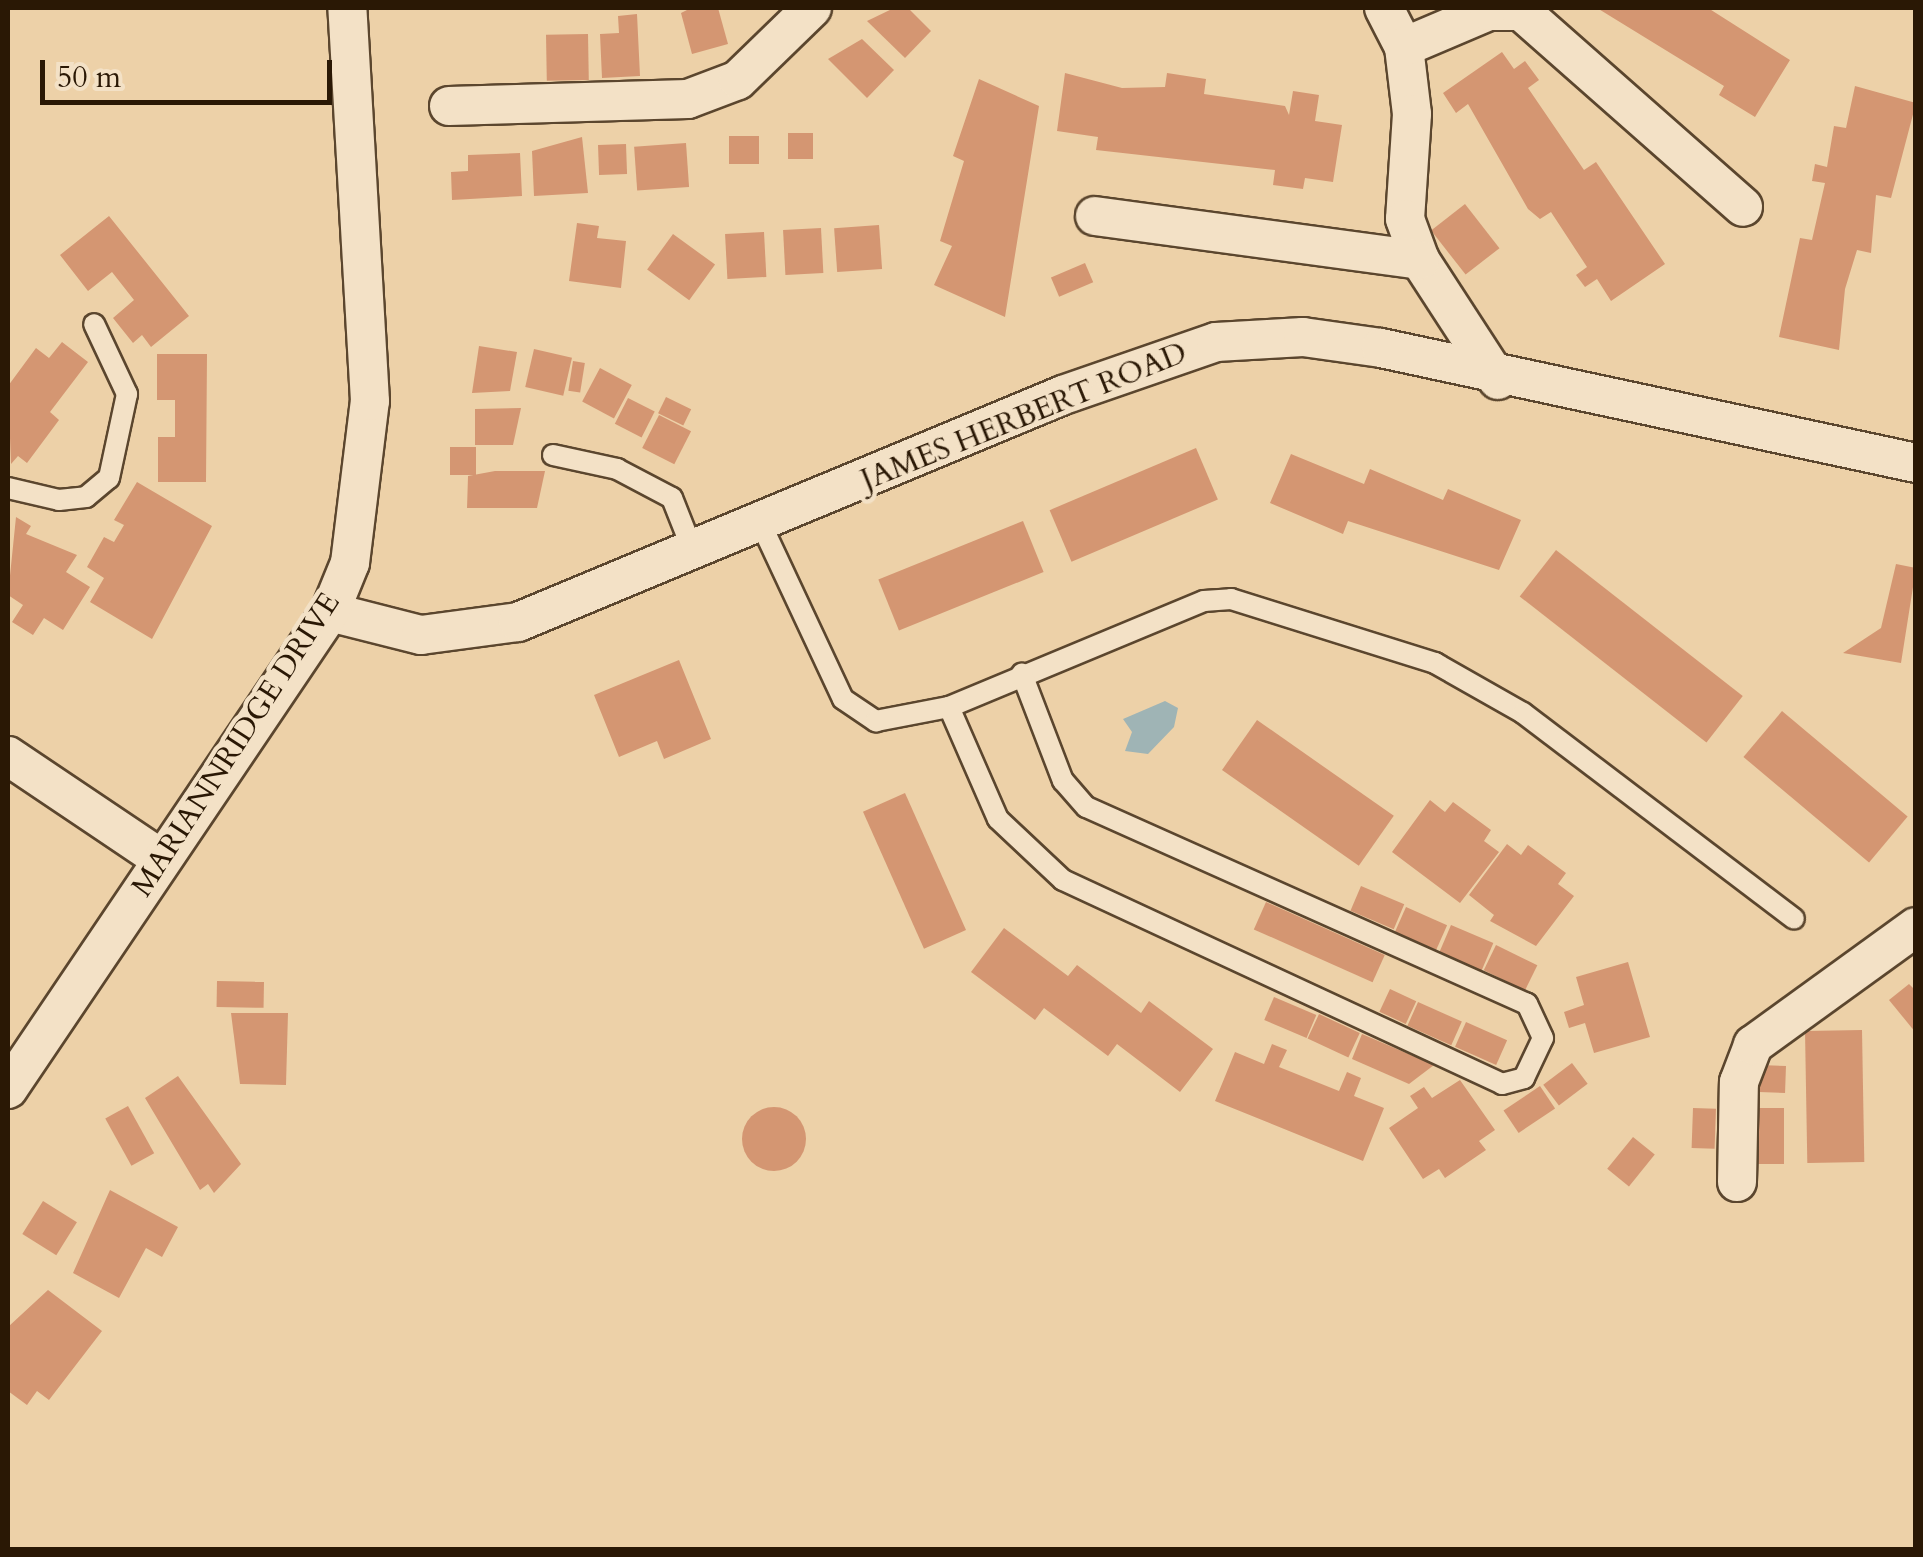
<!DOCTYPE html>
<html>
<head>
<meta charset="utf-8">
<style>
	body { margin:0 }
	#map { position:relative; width:1923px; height:1557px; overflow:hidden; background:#edd1a8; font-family:Cardo,serif }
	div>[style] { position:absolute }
	.water>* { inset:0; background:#9fb4b5 }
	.building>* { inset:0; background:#d49672; transform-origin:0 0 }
	.round { border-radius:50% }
	.roads { filter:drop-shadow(2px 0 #5b462e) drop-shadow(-2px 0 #5b462e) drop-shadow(0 2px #5b462e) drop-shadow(0 -2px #5b462e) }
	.lane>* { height:20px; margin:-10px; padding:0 10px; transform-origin:10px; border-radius:10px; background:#f3e1c6 }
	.street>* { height:38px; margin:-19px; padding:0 19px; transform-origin:19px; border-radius:19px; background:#f3e1c6 }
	span { translate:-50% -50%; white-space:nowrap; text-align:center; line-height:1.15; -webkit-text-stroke:9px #f3e1c6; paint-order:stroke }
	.street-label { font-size:30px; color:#2a1805 }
	.frame { position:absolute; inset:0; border:10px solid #2a1805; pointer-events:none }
	.scale { position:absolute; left:40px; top:60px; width:292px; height:45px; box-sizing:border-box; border:5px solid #2a1805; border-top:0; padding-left:12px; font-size:30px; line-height:35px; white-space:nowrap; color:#2a1805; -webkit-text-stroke:8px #f3e1c6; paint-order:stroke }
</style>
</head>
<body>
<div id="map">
	<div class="water">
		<div style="clip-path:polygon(1165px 701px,1178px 708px,1174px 727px,1148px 754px,1125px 751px,1132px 732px,1123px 719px)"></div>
	</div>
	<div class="building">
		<div style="clip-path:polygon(691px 8px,718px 8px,728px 44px,692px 54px,681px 13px)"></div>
		<div style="clip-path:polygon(894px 8px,908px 8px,931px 31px,905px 58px,867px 21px)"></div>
		<div style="clip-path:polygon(1597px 8px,1708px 8px,1790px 60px,1755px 117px,1719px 95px,1724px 86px)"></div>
		<div style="clip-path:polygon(637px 14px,640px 76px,602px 78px,600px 34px,619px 33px,618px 16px)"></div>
		<div style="left:588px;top:34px;width:46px;height:42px;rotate:89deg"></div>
		<div style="clip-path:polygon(862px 39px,894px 70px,867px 98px,828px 59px)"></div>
		<div style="clip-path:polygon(1502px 52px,1514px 69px,1525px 61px,1539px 80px,1528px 88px,1584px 170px,1596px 162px,1665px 264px,1611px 301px,1597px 279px,1585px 287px,1576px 275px,1587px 267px,1551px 212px,1540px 219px,1528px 209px,1468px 104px,1456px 113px,1443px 93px)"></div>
		<div style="clip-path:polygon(1065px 73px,1122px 88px,1165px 87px,1167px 73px,1206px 79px,1204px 94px,1285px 106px,1289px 115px,1293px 91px,1319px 95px,1315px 121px,1342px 125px,1333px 182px,1305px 178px,1303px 189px,1273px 185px,1275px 170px,1096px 150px,1098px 137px,1057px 131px)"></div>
		<div style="clip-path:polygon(979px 79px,1039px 106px,1005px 317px,934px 285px,952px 246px,940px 241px,964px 161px,953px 156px)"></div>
		<div style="clip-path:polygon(1855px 86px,1916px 103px,1891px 198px,1876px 195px,1871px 253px,1857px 250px,1845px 289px,1839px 350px,1779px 337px,1800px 238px,1812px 240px,1825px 183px,1812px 181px,1815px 164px,1827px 167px,1834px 126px,1846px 128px)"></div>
		<div style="left:813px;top:133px;width:26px;height:25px;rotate:90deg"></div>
		<div style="left:729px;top:136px;width:30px;height:28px"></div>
		<div style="clip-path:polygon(582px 137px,588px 193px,534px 196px,532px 151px)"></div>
		<div style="left:686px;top:143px;width:44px;height:52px;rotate:86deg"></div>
		<div style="left:626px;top:144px;width:30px;height:28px;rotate:88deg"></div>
		<div style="clip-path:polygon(520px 153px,522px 196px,452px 200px,451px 172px,468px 171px,468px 155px)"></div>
		<div style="left:1465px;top:204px;width:56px;height:43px;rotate:52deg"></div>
		<div style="clip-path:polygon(109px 216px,189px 316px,151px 347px,142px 335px,133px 343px,113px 318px,134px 300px,112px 272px,88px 291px,60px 255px)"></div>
		<div style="clip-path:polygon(577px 223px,599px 226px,597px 238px,626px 241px,621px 288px,569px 281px)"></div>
		<div style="left:879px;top:225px;width:44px;height:45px;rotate:86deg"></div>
		<div style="left:821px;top:228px;width:45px;height:38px;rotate:87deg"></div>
		<div style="left:764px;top:232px;width:45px;height:39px;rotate:87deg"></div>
		<div style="left:673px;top:234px;width:52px;height:44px;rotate:36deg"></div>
		<div style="left:1085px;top:263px;width:21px;height:37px;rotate:67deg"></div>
		<div style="clip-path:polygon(62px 342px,88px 362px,50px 412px,59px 420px,27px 463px,18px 456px,11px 464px,8px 386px,36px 348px,49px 358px)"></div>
		<div style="clip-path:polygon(479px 346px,517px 352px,510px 391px,472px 393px)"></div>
		<div style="left:534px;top:349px;width:39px;height:39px;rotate:13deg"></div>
		<div style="clip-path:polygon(157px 354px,207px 354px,206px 482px,158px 482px,158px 437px,175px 437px,175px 400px,157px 400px)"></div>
		<div style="left:573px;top:361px;width:12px;height:30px;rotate:9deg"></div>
		<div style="left:600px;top:368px;width:36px;height:38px;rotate:28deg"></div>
		<div style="left:666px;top:397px;width:28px;height:18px;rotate:26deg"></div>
		<div style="left:628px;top:398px;width:30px;height:29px;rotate:27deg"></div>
		<div style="clip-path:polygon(521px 408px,513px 445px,475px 445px,475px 409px)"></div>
		<div style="left:659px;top:415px;width:36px;height:37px;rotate:27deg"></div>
		<div style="left:450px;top:447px;width:26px;height:28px"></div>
		<div style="left:1196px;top:448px;width:56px;height:159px;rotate:67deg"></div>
		<div style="clip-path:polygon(1291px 454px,1364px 484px,1370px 469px,1443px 500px,1448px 489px,1521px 520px,1499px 570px,1348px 521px,1343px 534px,1270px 503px)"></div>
		<div style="clip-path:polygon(495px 471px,545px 471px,537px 508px,467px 508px,468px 476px)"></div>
		<div style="clip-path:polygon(137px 482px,212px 526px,152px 639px,90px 602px,104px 578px,87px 567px,104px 537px,114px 542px,124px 525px,114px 520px)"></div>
		<div style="clip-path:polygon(16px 517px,31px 526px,26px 534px,77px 555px,66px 572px,90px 587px,63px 630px,44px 618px,33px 635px,12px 622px,23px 605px,8px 595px)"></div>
		<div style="left:1023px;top:521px;width:55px;height:156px;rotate:68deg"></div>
		<div style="left:1556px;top:550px;width:237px;height:59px;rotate:38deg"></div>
		<div style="clip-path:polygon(1896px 564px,1916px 568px,1901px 663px,1843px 653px,1881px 628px)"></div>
		<div style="clip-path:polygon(679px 660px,711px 739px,664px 759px,657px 741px,619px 757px,594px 695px)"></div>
		<div style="left:1782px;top:711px;width:164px;height:60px;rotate:40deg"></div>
		<div style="left:1257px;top:720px;width:167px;height:61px;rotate:35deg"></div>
		<div style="left:905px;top:793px;width:150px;height:46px;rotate:66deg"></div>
		<div style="clip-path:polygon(1430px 800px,1445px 812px,1453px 802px,1491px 830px,1484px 841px,1499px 852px,1460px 903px,1392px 852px)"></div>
		<div style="clip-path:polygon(1507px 844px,1521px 855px,1528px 845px,1566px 873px,1558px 884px,1574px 896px,1536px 946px,1490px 921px,1494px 915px,1469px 895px)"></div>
		<div style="left:1361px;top:886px;width:47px;height:27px;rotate:23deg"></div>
		<div style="left:1266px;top:902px;width:130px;height:30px;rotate:24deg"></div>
		<div style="left:1406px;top:907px;width:45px;height:27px;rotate:24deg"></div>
		<div style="left:1451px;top:925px;width:46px;height:30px;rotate:23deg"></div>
		<div style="clip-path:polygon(1004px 928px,1068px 976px,1077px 965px,1141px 1013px,1149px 1001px,1213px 1049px,1180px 1092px,1117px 1044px,1108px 1056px,1044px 1008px,1035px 1020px,971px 972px)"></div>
		<div style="left:1496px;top:945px;width:46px;height:28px;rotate:26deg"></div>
		<div style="clip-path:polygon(1628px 962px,1650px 1037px,1594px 1053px,1585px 1023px,1569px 1028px,1564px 1012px,1584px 1005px,1576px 977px)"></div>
		<div style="left:217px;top:981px;width:47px;height:26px;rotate:1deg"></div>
		<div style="clip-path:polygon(1909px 984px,1916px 991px,1916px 1033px,1889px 1000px)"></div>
		<div style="left:1390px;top:989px;width:29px;height:25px;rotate:25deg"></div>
		<div style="left:1274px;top:997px;width:46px;height:25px;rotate:23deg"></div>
		<div style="left:1418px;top:1002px;width:48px;height:26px;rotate:24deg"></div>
		<div style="clip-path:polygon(231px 1013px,288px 1013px,286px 1085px,240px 1084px)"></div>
		<div style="left:1319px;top:1014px;width:45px;height:27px;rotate:25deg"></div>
		<div style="left:1466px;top:1022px;width:45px;height:27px;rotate:24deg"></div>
		<div style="left:1862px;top:1030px;width:132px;height:57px;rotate:89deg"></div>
		<div style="clip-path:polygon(1362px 1034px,1434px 1065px,1409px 1084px,1352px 1059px)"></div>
		<div style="clip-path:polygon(1272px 1044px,1287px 1050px,1279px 1067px,1339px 1091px,1347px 1072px,1361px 1078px,1354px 1096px,1384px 1108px,1363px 1161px,1215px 1101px,1235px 1052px,1264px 1064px)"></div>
		<div style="left:1572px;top:1063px;width:26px;height:36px;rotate:53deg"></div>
		<div style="left:1760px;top:1065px;width:26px;height:27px;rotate:2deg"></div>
		<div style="clip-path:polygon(178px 1076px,241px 1164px,214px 1193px,208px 1184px,200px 1190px,145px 1098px)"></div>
		<div style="clip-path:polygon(1460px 1080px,1495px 1130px,1479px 1141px,1486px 1150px,1445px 1178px,1439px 1169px,1423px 1179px,1389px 1128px,1418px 1108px,1410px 1096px,1424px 1087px,1432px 1098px)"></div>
		<div style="left:1540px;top:1086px;width:27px;height:44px;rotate:56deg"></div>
		<div style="left:128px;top:1106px;width:54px;height:26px;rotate:61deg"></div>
		<div class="round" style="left:742px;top:1107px;width:64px;height:64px"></div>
		<div style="left:1693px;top:1108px;width:23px;height:40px;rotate:2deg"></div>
		<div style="left:1758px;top:1108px;width:26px;height:56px"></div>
		<div style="left:1633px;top:1137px;width:28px;height:41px;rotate:39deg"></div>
		<div style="clip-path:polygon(110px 1190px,178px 1227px,162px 1257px,146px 1248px,119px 1298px,73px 1273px)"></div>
		<div style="left:43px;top:1201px;width:40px;height:39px;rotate:32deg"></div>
		<div style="clip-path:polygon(48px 1290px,102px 1331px,49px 1400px,37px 1391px,27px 1405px,8px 1391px,8px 1327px)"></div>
	</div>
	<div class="roads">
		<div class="lane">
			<div style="left:553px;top:455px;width:66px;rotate:12.3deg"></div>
			<div style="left:617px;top:469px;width:62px;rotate:27.8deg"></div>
			<div style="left:672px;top:498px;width:57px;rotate:68.4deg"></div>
			<div style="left:8px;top:488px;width:52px;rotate:13.2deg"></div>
			<div style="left:59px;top:500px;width:27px;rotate:-6deg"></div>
			<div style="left:86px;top:497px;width:30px;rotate:-40deg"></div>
			<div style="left:109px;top:478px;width:86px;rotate:-77.9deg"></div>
			<div style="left:127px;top:394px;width:77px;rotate:-115.2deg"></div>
			<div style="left:761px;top:524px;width:193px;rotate:64.9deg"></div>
			<div style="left:843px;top:699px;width:40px;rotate:34deg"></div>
			<div style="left:876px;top:721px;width:74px;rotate:-10.9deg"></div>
			<div style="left:949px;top:707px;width:276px;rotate:-22.6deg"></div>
			<div style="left:1204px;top:601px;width:27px;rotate:-4deg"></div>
			<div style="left:1231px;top:599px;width:214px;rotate:17.4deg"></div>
			<div style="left:1435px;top:663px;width:101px;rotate:29.6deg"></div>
			<div style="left:1523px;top:713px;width:340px;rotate:37.2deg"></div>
			<div style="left:949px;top:707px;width:122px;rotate:66.4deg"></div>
			<div style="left:998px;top:819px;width:89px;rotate:43.2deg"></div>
			<div style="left:1063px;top:880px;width:484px;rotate:24.9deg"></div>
			<div style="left:1502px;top:1084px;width:23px;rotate:-15deg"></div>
			<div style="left:1524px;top:1078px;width:44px;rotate:-64.6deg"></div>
			<div style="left:1543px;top:1038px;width:38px;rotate:-115deg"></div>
			<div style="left:1527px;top:1004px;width:483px;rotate:-155.9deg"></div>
			<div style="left:1086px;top:807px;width:35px;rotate:-131deg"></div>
			<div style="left:1063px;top:781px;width:115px;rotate:-111deg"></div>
		</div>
		<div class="street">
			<div style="left:1384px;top:8px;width:44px;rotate:62.9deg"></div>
			<div style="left:1404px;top:47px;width:67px;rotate:83.2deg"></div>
			<div style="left:1412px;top:114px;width:105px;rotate:93.8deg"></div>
			<div style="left:1405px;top:219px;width:44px;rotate:69.9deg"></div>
			<div style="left:1420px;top:260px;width:143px;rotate:57deg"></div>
			<div style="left:1404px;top:47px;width:92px;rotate:-23deg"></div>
			<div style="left:1489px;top:11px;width:32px"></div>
			<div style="left:1521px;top:11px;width:296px;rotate:41.4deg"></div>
			<div style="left:449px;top:106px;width:239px;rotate:-1.7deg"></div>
			<div style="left:688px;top:99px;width:53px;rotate:-20.8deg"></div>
			<div style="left:738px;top:80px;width:103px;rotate:-44.2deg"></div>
			<div style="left:1095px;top:216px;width:328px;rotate:7.7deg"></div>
			<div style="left:330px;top:612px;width:94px;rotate:14.2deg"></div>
			<div style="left:421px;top:635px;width:98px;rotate:-7.6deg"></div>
			<div style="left:518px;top:622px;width:590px;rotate:-22.61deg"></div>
			<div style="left:1063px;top:395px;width:162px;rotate:-19.1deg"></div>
			<div style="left:1216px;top:342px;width:87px;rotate:-3.3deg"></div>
			<div style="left:1303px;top:337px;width:79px;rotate:8deg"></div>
			<div style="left:1381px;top:348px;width:547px;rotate:12.13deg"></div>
			<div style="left:8px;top:756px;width:184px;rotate:33.9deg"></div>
			<div style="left:8px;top:1089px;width:576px;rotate:-55.98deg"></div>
			<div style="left:330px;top:612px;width:53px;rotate:-67.8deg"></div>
			<div style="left:350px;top:563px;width:163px;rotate:-83deg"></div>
			<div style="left:370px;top:401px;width:394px;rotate:-93.3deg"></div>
			<div style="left:1737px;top:1182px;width:100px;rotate:-88.9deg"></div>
			<div style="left:1739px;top:1082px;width:40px;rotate:-69deg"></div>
			<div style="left:1753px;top:1045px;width:201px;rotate:-35.9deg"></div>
		</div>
	</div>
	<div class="street-label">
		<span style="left:1024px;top:417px;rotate:-22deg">JAMES HERBERT ROAD</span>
		<span style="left:236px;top:745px;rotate:-57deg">MARIANNRIDGE DRIVE</span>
	</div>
	<div class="frame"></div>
	<div class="scale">50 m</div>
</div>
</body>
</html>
